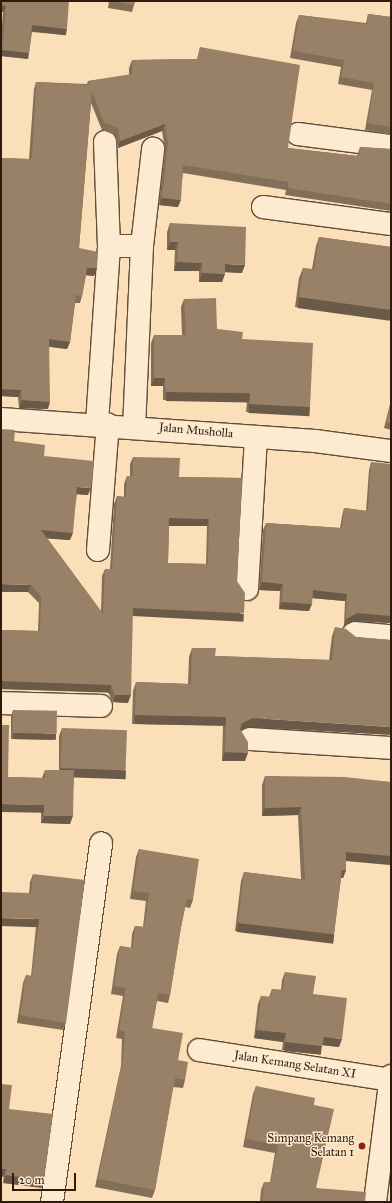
<!DOCTYPE html>
<html>
<head>
<meta charset="utf-8">
<style>
	body { margin:0 }
	#map { position:relative; width:392px; height:1203px; overflow:hidden; background:#fadfb8; font-family:"IM FELL Great Primer",serif }
	div>[style] { position:absolute }
	.roads { filter:drop-shadow(1px 0 #614c38) drop-shadow(-1px 0 #614c38) drop-shadow(0 1px #614c38) drop-shadow(0 -1px #614c38) }
	.minor>* { height:22px; margin:-11px; padding:0 11px; transform-origin:11px; border-radius:11px; background:#fcead1 }
	.wall>* { inset:0; background:#836f58 }
	.shaded-wall>* { inset:0; background:#6a5a47; transform-origin:0 0 }
	.building>* { inset:0; background:#988166; transform-origin:0 0 }
	.dots>* { width:11px; height:11px; translate:-50% -50%; box-sizing:border-box; border:2px solid #fcead1; border-radius:50% }
	span { translate:-50% -50%; white-space:nowrap; text-align:center; line-height:1.15; -webkit-text-stroke:3px #fcead1; paint-order:stroke }
	.street-label { font-size:12px; color:#2e1b0e }
	.poi-label { font-size:12px; color:#2e1b0e }
	.right { translate:-100% -50%; text-align:right }
	.frame { position:absolute; inset:0; border:2px solid #2e1b0e; pointer-events:none }
	.scale { position:absolute; left:12px; top:1173px; width:64px; height:18px; box-sizing:border-box; border:2px solid #2e1b0e; border-top:0; padding-left:5px; font-size:12px; line-height:14px; white-space:nowrap; color:#2e1b0e; -webkit-text-stroke:3px #fcead1; paint-order:stroke }
</style>
</head>
<body>
<div id="map">
	<div class="roads">
		<div class="minor">
			<div style="left:298px;top:134px;width:94px;rotate:7.4deg"></div>
			<div style="left:105px;top:142px;width:104px;rotate:87.8deg"></div>
			<div style="left:263px;top:207px;width:129px;rotate:7.6deg"></div>
			<div style="left:142px;top:246px;width:98px;rotate:-83.5deg"></div>
			<div style="left:1px;top:419px;width:315px;rotate:4deg"></div>
			<div style="left:315px;top:441px;width:77px;rotate:7.5deg"></div>
			<div style="left:97px;top:423px;width:177px;rotate:-86.1deg"></div>
			<div style="left:109px;top:246px;width:33px"></div>
			<div style="left:142px;top:246px;width:180px;rotate:92.5deg"></div>
			<div style="left:98px;top:550px;width:126px;rotate:-85.5deg"></div>
			<div style="left:247px;top:589px;width:152px;rotate:-86.6deg"></div>
			<div style="left:354px;top:633px;width:37px;rotate:5deg"></div>
			<div style="left:1px;top:703px;width:100px;rotate:1.7deg"></div>
			<div style="left:249px;top:739px;width:142px;rotate:3.6deg"></div>
			<div style="left:199px;top:1050px;width:194px;rotate:8.9deg"></div>
			<div style="left:52px;top:1202px;width:362px;rotate:-82.2deg"></div>
			<div style="left:375px;top:1202px;width:127px;rotate:-82.8deg"></div>
		</div>
	</div>
	<div class="wall">
		<div style="clip-path:polygon(1px 1px,67px 29px,64px 35px,32px 32px,29px 53px,27px 59px,1px 56px,1px 39px,3px 12px)"></div>
		<div style="clip-path:polygon(109px 1px,135px 1px,134px 5px,132px 12px,108px 8px)"></div>
		<div style="clip-path:polygon(368px 14px,391px 17px,391px 135px,365px 130px,372px 90px,338px 84px,341px 67px,290px 58px,296px 23px,299px 15px,366px 23px)"></div>
		<div style="clip-path:polygon(200px 47px,288px 148px,357px 156px,360px 147px,391px 149px,391px 211px,285px 195px,286px 190px,183px 173px,178px 207px,159px 205px,165px 150px,162px 131px,118px 148px,115px 135px,102px 130px,91px 103px,79px 248px,97px 268px,94px 276px,86px 275px,82px 296px,80px 303px,75px 303px,70px 342px,67px 349px,49px 347px,48px 409px,19px 408px,18px 397px,1px 396px,1px 158px,29px 159px,34px 89px,36px 82px,87px 84px,88px 81px,129px 75px,129px 68px,132px 60px,197px 59px)"></div>
		<div style="clip-path:polygon(170px 223px,242px 273px,225px 272px,222px 282px,199px 282px,199px 271px,174px 271px,175px 250px,167px 250px,167px 232px)"></div>
		<div style="clip-path:polygon(319px 237px,391px 247px,391px 320px,295px 307px,299px 278px,303px 268px,312px 269px,316px 246px)"></div>
		<div style="clip-path:polygon(184px 299px,217px 329px,242px 339px,310px 407px,307px 415px,246px 412px,247px 401px,163px 400px,163px 386px,151px 386px,151px 343px,154px 335px,182px 335px,181px 307px)"></div>
		<div style="clip-path:polygon(391px 400px,391px 430px,384px 428px)"></div>
		<div style="clip-path:polygon(evenodd,14px 441px,44px 456px,88px 495px,77px 494px,70px 540px,47px 538px,101px 611px,102px 576px,105px 569px,110px 569px,114px 504px,117px 496px,124px 497px,124px 484px,127px 476px,130px 476px,130px 464px,133px 457px,179px 477px,242px 478px,237px 581px,241px 620px,132px 615px,128px 703px,113px 702px,108px 692px,1px 689px,1px 630px,38px 631px,39px 603px,28px 592px,14px 441px,169px 526px,207px 526px,206px 564px,168px 563px,169px 526px)"></div>
		<div style="clip-path:polygon(371px 462px,390px 485px,390px 623px,355px 621px,344px 626px,345px 601px,312px 598px,309px 611px,279px 609px,280px 591px,259px 590px,263px 530px,266px 523px,340px 528px,342px 516px,344px 508px,366px 511px,369px 470px)"></div>
		<div style="clip-path:polygon(335px 627px,356px 637px,391px 640px,249px 727px,241px 731px,245px 761px,222px 761px,223px 726px,132px 724px,133px 691px,136px 682px,188px 684px,189px 657px,192px 648px,215px 656px,329px 660px,332px 636px)"></div>
		<div style="clip-path:polygon(13px 710px,54px 740px,11px 739px,11px 716px)"></div>
		<div style="clip-path:polygon(62px 728px,123px 778px,74px 776px,70px 824px,41px 823px,41px 813px,8px 777px,42px 778px,45px 770px,59px 770px,59px 736px)"></div>
		<div style="clip-path:polygon(265px 776px,391px 782px,391px 864px,346px 860px,346px 870px,343px 878px,341px 878px,334px 934px,331px 942px,235px 931px,241px 881px,244px 872px,301px 879px,298px 815px,262px 816px,262px 785px)"></div>
		<div style="clip-path:polygon(139px 849px,193px 900px,190px 908px,185px 907px,181px 927px,170px 995px,168px 1003px,157px 1001px,152px 1028px,178px 1060px,185px 1080px,183px 1088px,173px 1087px,155px 1190px,152px 1198px,95px 1187px,121px 1066px,122px 1039px,116px 1038px,123px 996px,111px 994px,117px 954px,120px 946px,131px 948px,132px 934px,135px 926px,143px 927px,146px 901px,130px 899px,136px 857px)"></div>
		<div style="clip-path:polygon(33px 874px,66px 1023px,63px 1030px,17px 1023px,23px 983px,26px 975px,31px 976px,36px 927px,29px 893px,30px 882px)"></div>
		<div style="clip-path:polygon(285px 972px,313px 994px,339px 1047px,322px 1045px,319px 1054px,282px 1050px,283px 1042px,254px 1038px,258px 1004px,261px 996px,269px 997px,272px 989px,281px 990px,282px 980px)"></div>
		<div style="clip-path:polygon(256px 1086px,314px 1105px,316px 1188px,365px 1202px,260px 1202px,261px 1190px,264px 1182px,270px 1182px,275px 1153px,243px 1147px,253px 1094px)"></div>
		<div style="clip-path:polygon(9px 1109px,44px 1180px,41px 1188px,3px 1183px)"></div>
	</div>
	<div class="shaded-wall">
		<div style="clip-path:polygon(1px 5px,6px 6px,3px 12px,1px 12px)"></div>
		<div style="left:32px;top:25px;width:35px;height:6px;rotate:7deg"></div>
		<div style="left:2px;top:50px;width:27px;height:6px;rotate:6deg"></div>
		<div style="clip-path:polygon(165px 124px,162px 131px,118px 148px,120px 141px)"></div>
		<div style="clip-path:polygon(162px 198px,181px 200px,178px 207px,159px 205px)"></div>
		<div style="clip-path:polygon(170px 242px,178px 242px,175px 250px,167px 250px)"></div>
		<div style="clip-path:polygon(177px 262px,202px 263px,199px 271px,174px 271px)"></div>
		<div style="clip-path:polygon(225px 264px,245px 265px,242px 273px,222px 272px)"></div>
		<div style="clip-path:polygon(87px 268px,97px 268px,94px 276px,84px 275px)"></div>
		<div style="clip-path:polygon(202px 273px,225px 274px,222px 282px,199px 282px)"></div>
		<div style="left:299px;top:297px;width:93px;height:11px;rotate:8deg"></div>
		<div style="clip-path:polygon(49px 339px,70px 342px,67px 349px,46px 346px)"></div>
		<div style="clip-path:polygon(154px 378px,165px 378px,163px 386px,151px 386px)"></div>
		<div style="clip-path:polygon(1px 389px,21px 390px,18px 397px,1px 396px)"></div>
		<div style="left:166px;top:392px;width:84px;height:9px;rotate:1deg"></div>
		<div style="clip-path:polygon(22px 400px,50px 402px,48px 409px,19px 408px)"></div>
		<div style="left:249px;top:404px;width:61px;height:9px;rotate:3deg"></div>
		<div style="clip-path:polygon(77px 487px,91px 488px,88px 495px,75px 494px)"></div>
		<div style="clip-path:polygon(169px 518px,209px 519px,207px 526px,166px 526px)"></div>
		<div style="clip-path:polygon(41px 530px,73px 533px,70px 540px,38px 538px)"></div>
		<div style="clip-path:polygon(262px 582px,283px 584px,280px 591px,259px 590px)"></div>
		<div style="clip-path:polygon(1px 584px,31px 585px,28px 592px,1px 592px)"></div>
		<div style="clip-path:polygon(313px 590px,347px 594px,345px 601px,310px 598px)"></div>
		<div style="clip-path:polygon(282px 602px,312px 604px,309px 611px,279px 609px)"></div>
		<div style="left:133px;top:608px;width:111px;height:8px;rotate:3deg"></div>
		<div style="clip-path:polygon(357px 613px,391px 616px,391px 622px,390px 623px,355px 621px,344px 626px,346px 619px)"></div>
		<div style="left:1px;top:681px;width:110px;height:8px;rotate:2deg"></div>
		<div style="clip-path:polygon(115px 695px,131px 695px,128px 703px,113px 702px)"></div>
		<div style="left:135px;top:715px;width:91px;height:9px;rotate:1deg"></div>
		<div style="clip-path:polygon(253px 718px,391px 727px,391px 735px,249px 727px,239px 732px,242px 723px)"></div>
		<div style="left:13px;top:733px;width:43px;height:6px;rotate:1deg"></div>
		<div style="clip-path:polygon(225px 752px,248px 753px,245px 761px,222px 761px)"></div>
		<div style="left:61px;top:768px;width:65px;height:9px;rotate:2deg"></div>
		<div style="left:1px;top:804px;width:43px;height:8px;rotate:1deg"></div>
		<div style="clip-path:polygon(301px 807px,298px 815px,262px 816px,265px 808px)"></div>
		<div style="clip-path:polygon(44px 816px,73px 816px,70px 824px,41px 823px)"></div>
		<div style="left:346px;top:852px;width:45px;height:9px;rotate:5deg"></div>
		<div style="clip-path:polygon(342px 870px,346px 870px,343px 878px,339px 878px)"></div>
		<div style="left:1px;top:918px;width:38px;height:8px;rotate:2deg"></div>
		<div style="left:238px;top:923px;width:97px;height:9px;rotate:7deg"></div>
		<div style="clip-path:polygon(257px 1030px,286px 1033px,283px 1042px,254px 1038px)"></div>
		<div style="clip-path:polygon(324px 1037px,342px 1039px,339px 1047px,321px 1045px)"></div>
		<div style="left:285px;top:1042px;width:37px;height:9px;rotate:6deg"></div>
		<div style="clip-path:polygon(1px 1169px,6px 1169px,3px 1177px,1px 1177px)"></div>
		<div style="left:5px;top:1175px;width:39px;height:8px;rotate:7deg"></div>
	</div>
	<div class="building">
		<div style="clip-path:polygon(1px 1px,69px 1px,67px 29px,32px 25px,29px 53px,2px 50px,6px 6px,1px 5px)"></div>
		<div style="clip-path:polygon(111px 1px,135px 1px,134px 5px)"></div>
		<div style="clip-path:polygon(368px 14px,391px 17px,391px 127px,368px 123px,374px 83px,341px 77px,344px 60px,293px 51px,299px 15px,367px 24px)"></div>
		<div style="clip-path:polygon(200px 47px,300px 65px,288px 148px,359px 156px,360px 147px,391px 149px,391px 204px,288px 188px,288px 182px,183px 165px,181px 200px,162px 198px,168px 143px,165px 124px,120px 141px,118px 128px,104px 123px,92px 91px,79px 248px,98px 252px,97px 268px,87px 268px,82px 296px,76px 295px,70px 342px,49px 339px,50px 402px,22px 400px,21px 390px,1px 389px,1px 158px,32px 159px,36px 82px,90px 85px,88px 81px,132px 74px,132px 60px,198px 59px)"></div>
		<div style="clip-path:polygon(170px 223px,246px 227px,245px 265px,225px 264px,225px 274px,202px 273px,202px 263px,177px 262px,178px 242px,170px 242px)"></div>
		<div style="clip-path:polygon(319px 237px,391px 247px,391px 310px,299px 297px,303px 268px,314px 270px)"></div>
		<div style="clip-path:polygon(216px 298px,217px 329px,243px 332px,242px 339px,313px 343px,310px 407px,249px 404px,250px 393px,166px 392px,165px 378px,154px 378px,154px 335px,186px 335px,184px 299px)"></div>
		<div style="clip-path:polygon(391px 402px,391px 424px,386px 422px)"></div>
		<div style="clip-path:polygon(evenodd,1px 429px,15px 430px,14px 441px,45px 445px,44px 456px,94px 461px,91px 488px,77px 487px,73px 533px,41px 530px,103px 614px,105px 569px,112px 569px,117px 496px,126px 497px,127px 476px,133px 476px,133px 457px,180px 458px,179px 477px,242px 478px,237px 581px,245px 593px,244px 613px,133px 608px,131px 695px,115px 695px,111px 685px,1px 681px,1px 630px,40px 631px,41px 596px,31px 585px,1px 584px,1px 429px,169px 518px,209px 519px,208px 564px,168px 563px,169px 518px)"></div>
		<div style="clip-path:polygon(371px 462px,391px 464px,390px 485px,391px 485px,391px 616px,357px 613px,346px 619px,347px 594px,313px 590px,312px 604px,282px 602px,283px 584px,262px 582px,266px 523px,342px 528px,344px 508px,368px 511px)"></div>
		<div style="clip-path:polygon(335px 627px,346px 629px,356px 637px,391px 640px,391px 727px,253px 718px,242px 723px,240px 729px,248px 742px,248px 753px,225px 752px,226px 717px,135px 715px,136px 682px,191px 684px,192px 648px,216px 648px,215px 656px,332px 660px)"></div>
		<div style="left:13px;top:710px;width:44px;height:23px;rotate:1deg"></div>
		<div style="clip-path:polygon(1px 725px,9px 725px,8px 777px,45px 778px,45px 770px,74px 770px,73px 816px,44px 816px,44px 805px,1px 804px)"></div>
		<div style="left:62px;top:728px;width:65px;height:40px;rotate:2deg"></div>
		<div style="clip-path:polygon(265px 776px,344px 777px,391px 782px,391px 856px,346px 852px,346px 870px,342px 870px,334px 934px,238px 923px,244px 872px,305px 880px,301px 807px,265px 808px)"></div>
		<div style="clip-path:polygon(139px 849px,199px 859px,193px 900px,187px 899px,181px 927px,170px 995px,158px 993px,152px 1028px,183px 1033px,178px 1060px,188px 1062px,185px 1080px,175px 1078px,155px 1190px,98px 1179px,123px 1058px,125px 1032px,119px 1030px,126px 988px,114px 986px,120px 946px,133px 948px,135px 926px,144px 927px,149px 893px,133px 891px)"></div>
		<div style="clip-path:polygon(33px 874px,85px 880px,66px 1023px,20px 1015px,26px 975px,32px 976px,39px 919px,1px 918px,1px 892px,31px 893px)"></div>
		<div style="clip-path:polygon(285px 972px,316px 976px,313px 994px,347px 998px,342px 1039px,324px 1037px,322px 1046px,285px 1042px,286px 1033px,257px 1030px,261px 996px,271px 997px,272px 989px,283px 990px)"></div>
		<div style="clip-path:polygon(1px 1084px,12px 1085px,9px 1109px,53px 1114px,44px 1180px,5px 1175px,6px 1169px,1px 1169px)"></div>
		<div style="clip-path:polygon(256px 1086px,315px 1098px,314px 1105px,334px 1109px,316px 1188px,366px 1192px,365px 1202px,262px 1202px,264px 1182px,271px 1182px,278px 1145px,246px 1139px)"></div>
	</div>
	<div class="dots">
		<div style="left:362px;top:1146px;background:#8f2418"></div>
	</div>
	<div class="street-label">
		<span style="left:196px;top:431px;rotate:5deg">Jalan Musholla</span>
		<span style="left:295px;top:1065px;rotate:9deg">Jalan Kemang Selatan XI</span>
	</div>
	<div class="poi-label">
		<span class="right" style="left:354px;top:1146px">Simpang Kemang<br>Selatan 1</span>
	</div>
	<div class="frame"></div>
	<div class="scale">20 m</div>
</div>
</body>
</html>
